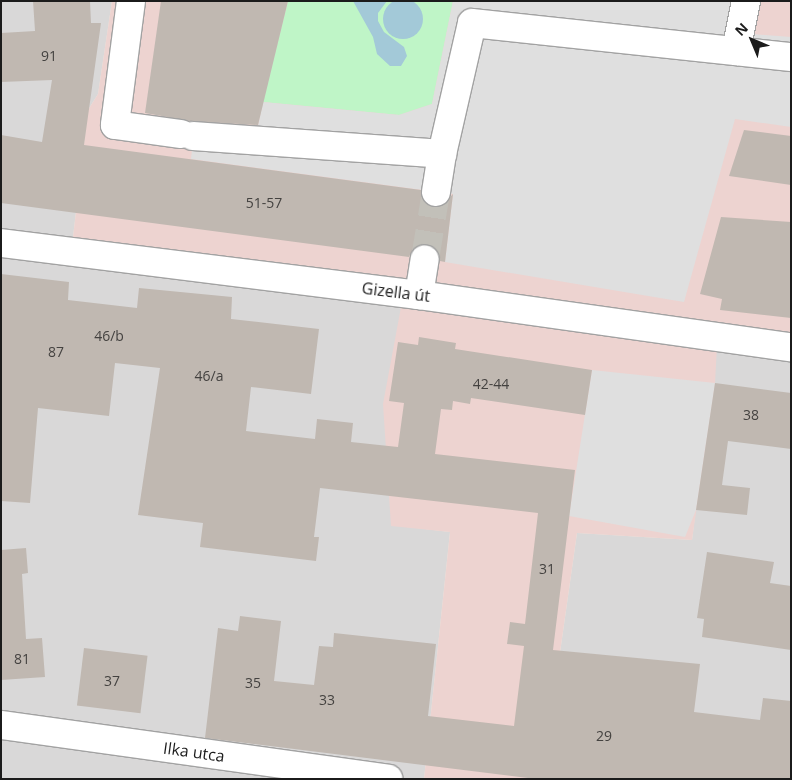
<!DOCTYPE html>
<html>
<head>
<meta charset="utf-8">
<style>
	body { margin:0 }
	#map { position:relative; width:792px; height:780px; overflow:hidden; background:#ece9e1; font-family:"Open Sans",sans-serif }
	div>[style] { position:absolute }
	.residential>* { inset:0; background:#d9d8d8 }
	.commercial>* { inset:0; background:#edd3d0 }
	.park>* { inset:0; background:#bff5c7 }
	.parking>* { inset:0; background:#dfdfdf }
	.water>* { inset:0; background:#a3c9d8 }
	.round { border-radius:50% }
	.building>* { inset:0; background:#c0b8b1; transform-origin:0 0 }
	.minor-tunnel>* { height:28px; margin-top:-14px; transform-origin:0; background:repeating-linear-gradient(90deg,#c2c0b9 0 28px,transparent 0 42px) }
	.roads { filter:drop-shadow(1px 0 #a2a2a2) drop-shadow(-1px 0 #a2a2a2) drop-shadow(0 1px #a2a2a2) drop-shadow(0 -1px #a2a2a2) }
	.minor>* { height:28px; margin:-14px; padding:0 14px; transform-origin:14px; border-radius:14px; background:#fff }
	span { translate:-50% -50%; white-space:nowrap; text-align:center; line-height:1.15; -webkit-text-stroke:4px #fff; paint-order:stroke }
	.number-label { font-size:14px; color:#444240 }
	.number-label span { -webkit-text-stroke-width:0 }
	.street-label { font-size:16px; color:#1b1b1b }
	.frame { position:absolute; inset:0; border:2px solid #1b1b1b; pointer-events:none }
	.north { position:absolute; left:727px; top:15px; width:50px; height:50px; -webkit-text-stroke:4px #fff; paint-order:stroke; rotate:315deg; font-size:14px; font-weight:700; line-height:20px; text-align:center; color:#1b1b1b }
	.north::after { content:''; display:block; margin:auto; width:18px; height:22px; background:#1b1b1b; clip-path:polygon(50% 0,100% 100%,50% 72%,0 100%) }
</style>
</head>
<body>
<div id="map">
	<div class="residential">
		<div style="clip-path:polygon(1px 1px,112px 1px,98px 94px,88px 110px,73px 237px,406px 279px,391px 525px,450px 532px,424px 779px,1px 779px)"></div>
		<div style="clip-path:polygon(718px 327px,791px 337px,791px 779px,542px 779px,577px 533px,692px 540px)"></div>
	</div>
	<div class="commercial">
		<div style="clip-path:polygon(112px 1px,791px 1px,791px 337px,718px 327px,715px 383px,692px 540px,577px 533px,542px 779px,424px 779px,450px 532px,391px 526px,383px 404px,406px 280px,73px 237px,88px 110px,98px 94px)"></div>
	</div>
	<div class="park">
		<div style="clip-path:polygon(288px 1px,453px 1px,432px 104px,399px 115px,263px 102px)"></div>
	</div>
	<div class="parking">
		<div style="clip-path:polygon(453px 1px,725px 1px,757px 10px,752px 34px,791px 37px,791px 127px,735px 119px,684px 302px,445px 262px,453px 194px,191px 159px,195px 121px,258px 126px,263px 102px,399px 115px,432px 104px)"></div>
		<div style="clip-path:polygon(592px 370px,715px 383px,696px 510px,685px 537px,569px 516px)"></div>
	</div>
	<div class="water">
		<div class="round" style="left:383px;top:-1px;width:40px;height:40px"></div>
		<div style="clip-path:polygon(353px 1px,387px 1px,378px 13px,378px 21px,384px 32px,404px 47px,407px 56px,401px 66px,390px 66px,377px 54px,373px 37px)"></div>
	</div>
	<div class="building">
		<div style="clip-path:polygon(33px 1px,90px 1px,91px 23px,101px 23px,84px 145px,421px 190px,426px 204px,434px 207px,442px 206px,453px 194px,445px 262px,440px 261px,435px 247px,427px 244px,413px 249px,409px 257px,1px 203px,1px 135px,42px 142px,52px 80px,1px 82px,1px 33px,35px 31px)"></div>
		<div style="clip-path:polygon(161px 1px,288px 1px,258px 125px,190px 121px,145px 113px)"></div>
		<div style="clip-path:polygon(744px 130px,791px 136px,791px 185px,729px 176px)"></div>
		<div style="clip-path:polygon(721px 217px,791px 222px,791px 318px,720px 310px,722px 299px,700px 294px)"></div>
		<div style="clip-path:polygon(1px 274px,69px 282px,68px 300px,137px 308px,139px 288px,232px 297px,231px 319px,319px 329px,311px 394px,251px 387px,246px 431px,315px 439px,317px 419px,353px 423px,351px 442px,398px 447px,404px 403px,389px 401px,398px 342px,418px 345px,419px 337px,456px 343px,455px 349px,592px 370px,585px 415px,471px 398px,470px 404px,453px 401px,452px 410px,441px 409px,435px 454px,575px 470px,553px 650px,700px 664px,694px 712px,760px 720px,763px 698px,791px 701px,791px 779px,536px 779px,205px 738px,218px 628px,238px 631px,240px 616px,281px 621px,274px 681px,314px 685px,319px 646px,333px 647px,334px 633px,436px 644px,428px 716px,514px 726px,524px 646px,507px 644px,510px 622px,525px 624px,538px 513px,320px 488px,314px 537px,319px 537px,316px 561px,200px 547px,203px 523px,138px 515px,160px 368px,115px 363px,109px 416px,38px 408px,30px 503px,1px 501px)"></div>
		<div style="clip-path:polygon(715px 383px,791px 393px,791px 449px,728px 441px,722px 485px,750px 488px,747px 515px,696px 510px)"></div>
		<div style="clip-path:polygon(26px 548px,28px 573px,22px 574px,26px 639px,42px 638px,45px 677px,1px 680px,1px 550px)"></div>
		<div style="clip-path:polygon(707px 552px,774px 562px,770px 583px,791px 586px,791px 650px,702px 637px,704px 619px,697px 618px)"></div>
		<div style="left:84px;top:648px;width:64px;height:58px;rotate:7deg"></div>
	</div>
	<div class="minor-tunnel">
		<div style="left:425px;top:259px;width:68px;rotate:-80.7deg"></div>
	</div>
	<div class="roads">
		<div class="minor">
			<div style="left:131px;top:1px;width:125px;rotate:97.4deg"></div>
			<div style="left:115px;top:125px;width:67px;rotate:7.8deg"></div>
			<div style="left:736px;top:51px;width:51px;rotate:-78.7deg"></div>
			<div style="left:193px;top:136px;width:250px;rotate:4.1deg"></div>
			<div style="left:442px;top:154px;width:134px;rotate:-77.1deg"></div>
			<div style="left:472px;top:23px;width:321px;rotate:6.1deg"></div>
			<div style="left:436px;top:192px;width:38px;rotate:-81deg"></div>
			<div style="left:1px;top:243px;width:421px;rotate:7.1deg"></div>
			<div style="left:419px;top:295px;width:376px;rotate:8deg"></div>
			<div style="left:419px;top:295px;width:36px;rotate:-81deg"></div>
			<div style="left:1px;top:725px;width:391px;rotate:7.9deg"></div>
		</div>
	</div>
	<div class="number-label">
		<span style="left:49px;top:56px">91</span>
		<span style="left:264px;top:203px">51-57</span>
		<span style="left:109px;top:336px">46/b</span>
		<span style="left:56px;top:352px">87</span>
		<span style="left:209px;top:376px">46/a</span>
		<span style="left:491px;top:384px">42-44</span>
		<span style="left:751px;top:415px">38</span>
		<span style="left:547px;top:569px">31</span>
		<span style="left:22px;top:659px">81</span>
		<span style="left:112px;top:681px">37</span>
		<span style="left:253px;top:683px">35</span>
		<span style="left:327px;top:700px">33</span>
		<span style="left:604px;top:736px">29</span>
	</div>
	<div class="street-label">
		<span style="left:396px;top:292px;rotate:7deg">Gizella út</span>
		<span style="left:194px;top:752px;rotate:8deg">Ilka utca</span>
	</div>
	<div class="frame"></div>
	<div class="north">N</div>
</div>
</body>
</html>
